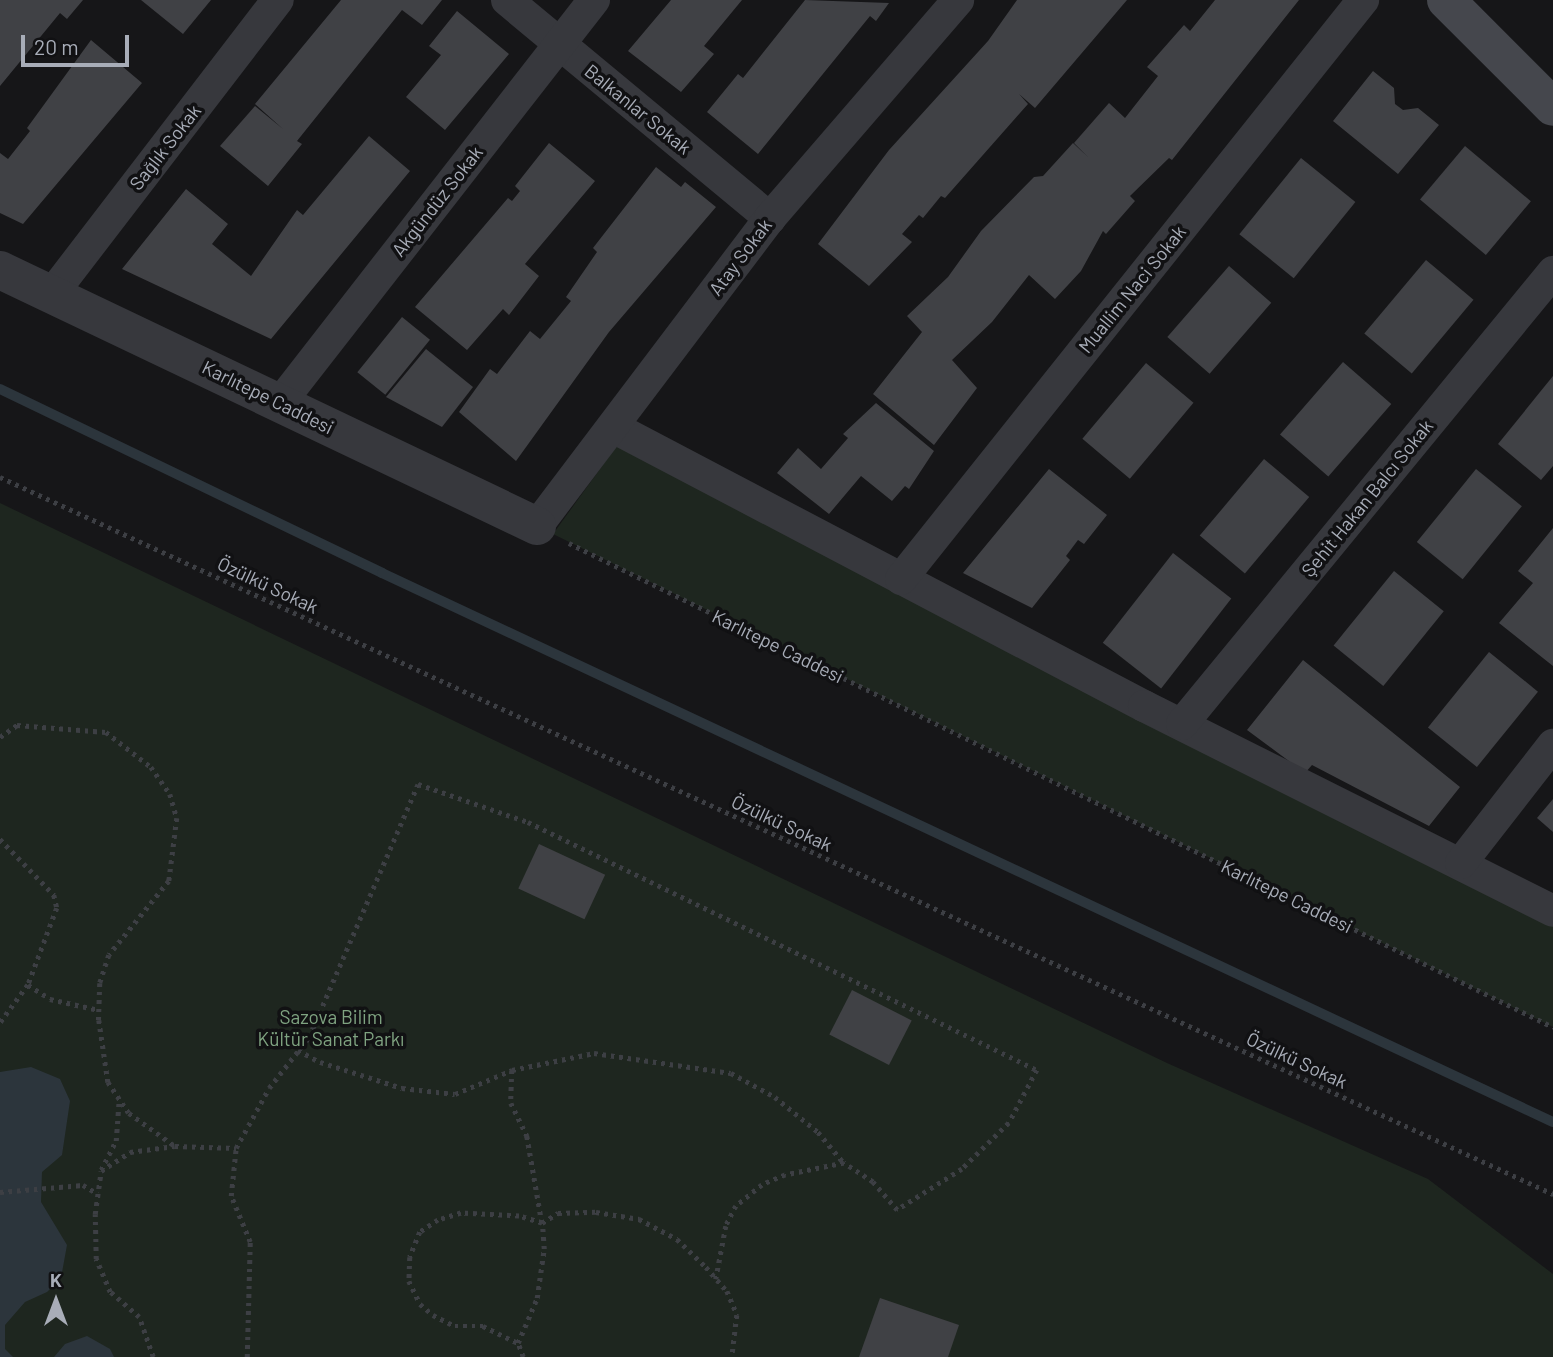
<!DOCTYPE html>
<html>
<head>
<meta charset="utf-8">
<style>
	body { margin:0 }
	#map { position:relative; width:1553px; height:1357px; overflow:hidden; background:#161618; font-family:Barlow,sans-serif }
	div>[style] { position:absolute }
	.green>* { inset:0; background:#1e261f }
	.water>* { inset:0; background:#2c353c }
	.stream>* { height:10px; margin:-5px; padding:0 5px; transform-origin:5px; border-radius:5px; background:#2c353c }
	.building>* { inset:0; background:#404145; transform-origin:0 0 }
	.path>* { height:4.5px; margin-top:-2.25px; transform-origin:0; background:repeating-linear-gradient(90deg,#3d3f44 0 3.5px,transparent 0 8.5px) }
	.minor>* { height:32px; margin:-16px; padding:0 16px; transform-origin:16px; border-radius:16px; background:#37383d }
	.tertiary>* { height:38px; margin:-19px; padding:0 19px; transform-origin:19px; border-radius:19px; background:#37383d }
	.secondary>* { height:38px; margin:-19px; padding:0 19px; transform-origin:19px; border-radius:19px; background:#45474d }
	span { translate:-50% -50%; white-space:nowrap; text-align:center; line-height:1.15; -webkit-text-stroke:7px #111113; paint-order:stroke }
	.street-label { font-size:19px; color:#a8adb8 }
	.park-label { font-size:19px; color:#7fa381 }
	.north { position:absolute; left:21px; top:1266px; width:70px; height:70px; -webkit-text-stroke:5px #111113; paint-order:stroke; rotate:0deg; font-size:19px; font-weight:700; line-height:28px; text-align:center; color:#a8adb8 }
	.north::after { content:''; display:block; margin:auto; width:24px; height:32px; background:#a8adb8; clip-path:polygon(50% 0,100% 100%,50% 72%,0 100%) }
	.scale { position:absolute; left:21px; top:35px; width:108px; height:32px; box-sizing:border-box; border:4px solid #a8adb8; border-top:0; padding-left:9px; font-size:21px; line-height:24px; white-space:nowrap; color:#a8adb8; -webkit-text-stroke:5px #111113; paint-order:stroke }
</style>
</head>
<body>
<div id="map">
	<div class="green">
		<div style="clip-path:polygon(618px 444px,1553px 926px,1553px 1027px,553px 534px)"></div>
		<div style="clip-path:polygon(0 503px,1167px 1063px,1428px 1179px,1553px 1274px,1553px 1357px,0 1357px)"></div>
	</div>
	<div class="water">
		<div style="clip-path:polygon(31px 1067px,60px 1079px,70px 1101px,62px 1155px,42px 1172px,41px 1202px,67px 1245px,61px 1278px,47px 1292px,25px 1302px,5px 1325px,5px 1349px,13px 1357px,0 1357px,0 1072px)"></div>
		<div style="clip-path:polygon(87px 1336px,110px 1349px,114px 1357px,54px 1357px,65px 1344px)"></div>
	</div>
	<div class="stream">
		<div style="left:0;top:389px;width:424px;rotate:25.7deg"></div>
		<div style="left:382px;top:573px;width:1293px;rotate:25.12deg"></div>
	</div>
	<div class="building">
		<div style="clip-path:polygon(0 0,83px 0,67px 19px,60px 13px,0 86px)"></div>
		<div style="clip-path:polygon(141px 0,211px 0,183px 34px)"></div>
		<div style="clip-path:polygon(341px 0,442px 0,422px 25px,402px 10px,297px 141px,302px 144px,268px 186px,220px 146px,255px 106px,283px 129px,255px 104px)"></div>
		<div style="clip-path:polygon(671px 0,742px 0,704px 46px,714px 54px,681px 92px,628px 51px)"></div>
		<div style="clip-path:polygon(805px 0,889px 3px,876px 21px,870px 16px,758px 154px,707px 112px,738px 74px,743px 78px)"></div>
		<div style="clip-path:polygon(1017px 0,1127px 0,1035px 108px,1019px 94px,1028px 104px,945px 198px,941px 196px,923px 218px,919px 215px,902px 234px,912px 242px,869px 286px,818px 244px,889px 150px,988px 41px)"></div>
		<div style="clip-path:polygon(1215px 0,1299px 0,1172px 160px,1169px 158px,1130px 196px,1135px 201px,1106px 234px,1103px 231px,1081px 271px,1055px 299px,1029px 275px,992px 322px,952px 360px,977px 388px,934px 445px,873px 394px,922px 332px,907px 316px,948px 277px,981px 231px,1034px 177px,1043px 176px,1073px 143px,1089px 158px,1074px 143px,1109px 103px,1125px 118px,1158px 76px,1147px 67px,1184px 25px,1190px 31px)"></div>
		<div style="clip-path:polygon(457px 11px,509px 54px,445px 130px,406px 97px,441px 55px,429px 46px)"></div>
		<div style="clip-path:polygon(91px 40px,142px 83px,23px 224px,0 213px,0 153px,8px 159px,30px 131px,27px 128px)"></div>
		<div style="clip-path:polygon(1373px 71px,1394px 88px,1395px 104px,1403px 110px,1418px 108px,1439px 125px,1398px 174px,1333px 121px)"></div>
		<div style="clip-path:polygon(369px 136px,410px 171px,271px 339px,122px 269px,186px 189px,228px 224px,212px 244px,251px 276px,297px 210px,303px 215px)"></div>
		<div style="clip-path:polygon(549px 143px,595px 181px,525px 264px,539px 276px,509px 315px,503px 309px,467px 350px,415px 307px,508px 198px,512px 201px,520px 191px,515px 186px)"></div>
		<div style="left:1465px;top:146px;width:86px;height:70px;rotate:40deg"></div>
		<div style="left:1301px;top:158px;width:70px;height:98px;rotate:39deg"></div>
		<div style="clip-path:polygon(656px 167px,681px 187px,685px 182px,716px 207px,609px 332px,516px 461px,459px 412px,490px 369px,497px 374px,530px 331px,540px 339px,571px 301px,566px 297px,597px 252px,593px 248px)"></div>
		<div style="left:1426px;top:260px;width:62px;height:96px;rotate:40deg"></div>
		<div style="left:1229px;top:266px;width:56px;height:94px;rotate:41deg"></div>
		<div style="left:402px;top:317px;width:36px;height:71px;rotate:39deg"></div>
		<div style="clip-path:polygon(426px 349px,473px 387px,442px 427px,386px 397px)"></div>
		<div style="left:1343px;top:362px;width:64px;height:96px;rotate:41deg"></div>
		<div style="left:1146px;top:363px;width:62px;height:99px;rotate:40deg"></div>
		<div style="clip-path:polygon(1553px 376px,1553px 466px,1541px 480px,1498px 444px)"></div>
		<div style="clip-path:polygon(876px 403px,934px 451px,909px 489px,905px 486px,892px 501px,861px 476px,829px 514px,777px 473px,798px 448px,821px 469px,848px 438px,843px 434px)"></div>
		<div style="left:1264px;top:459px;width:59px;height:100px;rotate:40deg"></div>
		<div style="clip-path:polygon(1049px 469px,1107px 515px,1084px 544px,1078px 540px,1066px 556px,1070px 560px,1032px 608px,963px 573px)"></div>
		<div style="left:1476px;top:469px;width:59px;height:94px;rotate:39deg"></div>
		<div style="clip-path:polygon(1553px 528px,1553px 666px,1499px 623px,1533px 583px,1518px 571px)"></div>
		<div style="left:1173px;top:553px;width:74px;height:114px;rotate:38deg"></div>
		<div style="left:1394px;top:571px;width:64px;height:96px;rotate:39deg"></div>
		<div style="left:1489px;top:652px;width:63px;height:97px;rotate:39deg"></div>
		<div style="clip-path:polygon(1303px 660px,1460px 787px,1429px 826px,1312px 765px,1305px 773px,1247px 730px)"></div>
		<div style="clip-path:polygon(1553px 799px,1553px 832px,1537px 818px)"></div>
		<div style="left:539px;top:844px;width:73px;height:49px;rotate:25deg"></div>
		<div style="left:852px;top:990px;width:67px;height:50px;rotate:27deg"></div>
		<div style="clip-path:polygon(880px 1298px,959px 1325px,948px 1357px,859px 1357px)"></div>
	</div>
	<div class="path">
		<div style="left:0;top:477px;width:1711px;rotate:24.78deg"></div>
		<div style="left:569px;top:543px;width:1097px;rotate:26.19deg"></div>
		<div style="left:0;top:737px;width:21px;rotate:-35deg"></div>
		<div style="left:17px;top:725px;width:89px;rotate:4.5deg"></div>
		<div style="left:106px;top:732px;width:57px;rotate:37.9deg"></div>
		<div style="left:151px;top:767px;width:33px;rotate:55deg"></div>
		<div style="left:170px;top:794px;width:25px;rotate:74deg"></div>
		<div style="left:177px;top:818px;width:64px;rotate:97.2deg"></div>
		<div style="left:169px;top:881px;width:95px;rotate:129deg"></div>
		<div style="left:109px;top:955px;width:29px;rotate:108deg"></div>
		<div style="left:100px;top:983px;width:37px;rotate:92deg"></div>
		<div style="left:99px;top:1020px;width:63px;rotate:81.7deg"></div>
		<div style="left:108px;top:1082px;width:37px;rotate:56deg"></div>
		<div style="left:129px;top:1113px;width:57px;rotate:35.7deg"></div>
		<div style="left:0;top:839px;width:78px;rotate:46deg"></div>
		<div style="left:54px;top:895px;width:13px;rotate:77deg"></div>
		<div style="left:57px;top:908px;width:82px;rotate:110.6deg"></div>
		<div style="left:28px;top:985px;width:47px;rotate:126.4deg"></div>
		<div style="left:28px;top:985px;width:26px;rotate:32deg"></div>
		<div style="left:50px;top:999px;width:50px;rotate:12.7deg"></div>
		<div style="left:298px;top:1050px;width:25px;rotate:29deg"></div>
		<div style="left:320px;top:1062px;width:86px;rotate:17.6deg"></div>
		<div style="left:402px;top:1088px;width:53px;rotate:6.5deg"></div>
		<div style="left:455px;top:1094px;width:62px;rotate:-22.8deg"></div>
		<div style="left:512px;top:1070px;width:84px;rotate:-11.7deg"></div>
		<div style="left:594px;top:1053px;width:138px;rotate:8.3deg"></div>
		<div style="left:731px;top:1073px;width:50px;rotate:28.6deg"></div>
		<div style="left:775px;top:1097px;width:55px;rotate:39.1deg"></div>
		<div style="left:818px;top:1132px;width:40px;rotate:50deg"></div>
		<div style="left:512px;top:1070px;width:33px;rotate:92deg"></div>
		<div style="left:511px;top:1103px;width:37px;rotate:64deg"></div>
		<div style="left:527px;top:1136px;width:88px;rotate:80.2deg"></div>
		<div style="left:542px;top:1223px;width:24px;rotate:-163deg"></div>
		<div style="left:519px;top:1216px;width:58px;rotate:-177deg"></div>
		<div style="left:461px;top:1213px;width:24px;rotate:163deg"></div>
		<div style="left:438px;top:1220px;width:22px;rotate:146deg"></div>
		<div style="left:420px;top:1232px;width:27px;rotate:112deg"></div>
		<div style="left:410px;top:1257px;width:24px;rotate:92deg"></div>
		<div style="left:409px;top:1281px;width:25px;rotate:64deg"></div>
		<div style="left:420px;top:1304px;width:17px;rotate:40deg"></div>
		<div style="left:433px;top:1315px;width:25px;rotate:27deg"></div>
		<div style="left:455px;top:1326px;width:28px"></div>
		<div style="left:483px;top:1326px;width:39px;rotate:26deg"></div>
		<div style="left:101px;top:1170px;width:33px;rotate:-63deg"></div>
		<div style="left:116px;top:1141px;width:42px;rotate:-85.9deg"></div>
		<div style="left:0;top:1192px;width:83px;rotate:-4.8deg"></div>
		<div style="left:83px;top:1185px;width:17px;rotate:31deg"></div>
		<div style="left:153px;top:1357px;width:42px;rotate:-109.3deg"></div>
		<div style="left:139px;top:1317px;width:38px;rotate:-139deg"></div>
		<div style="left:110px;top:1292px;width:36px;rotate:-113deg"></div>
		<div style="left:96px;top:1259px;width:45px;rotate:-91.3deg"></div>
		<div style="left:95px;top:1214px;width:43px;rotate:-82.1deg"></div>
		<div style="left:101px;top:1171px;width:35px;rotate:-33deg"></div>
		<div style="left:130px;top:1152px;width:45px;rotate:-7.6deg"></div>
		<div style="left:175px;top:1146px;width:61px;rotate:1.9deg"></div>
		<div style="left:247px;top:1357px;width:115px;rotate:-88.5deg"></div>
		<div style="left:250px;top:1242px;width:50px;rotate:-112.4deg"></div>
		<div style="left:231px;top:1196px;width:48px;rotate:-84.1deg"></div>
		<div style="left:236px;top:1148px;width:68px;rotate:-61.2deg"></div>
		<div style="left:269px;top:1088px;width:65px;rotate:-51.9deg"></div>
		<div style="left:309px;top:1037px;width:275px;rotate:-66.7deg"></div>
		<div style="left:418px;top:784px;width:116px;rotate:19.1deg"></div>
		<div style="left:528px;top:822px;width:566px;rotate:25.98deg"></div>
		<div style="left:1037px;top:1070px;width:60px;rotate:117.8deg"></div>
		<div style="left:1009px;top:1123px;width:66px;rotate:135.6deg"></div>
		<div style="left:962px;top:1169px;width:77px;rotate:147.8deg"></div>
		<div style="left:897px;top:1210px;width:37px;rotate:-131deg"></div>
		<div style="left:873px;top:1182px;width:35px;rotate:-147deg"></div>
		<div style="left:844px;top:1163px;width:60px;rotate:168.5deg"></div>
		<div style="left:785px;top:1175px;width:25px;rotate:157deg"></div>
		<div style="left:762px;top:1185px;width:33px;rotate:141deg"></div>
		<div style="left:736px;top:1206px;width:22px;rotate:117deg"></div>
		<div style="left:726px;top:1226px;width:54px;rotate:100.7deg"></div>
		<div style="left:523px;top:1357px;width:15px;rotate:-110deg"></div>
		<div style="left:518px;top:1343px;width:49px;rotate:-67.1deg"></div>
		<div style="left:537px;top:1298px;width:49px;rotate:-81.9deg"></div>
		<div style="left:544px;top:1249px;width:26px;rotate:-94deg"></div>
		<div style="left:542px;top:1223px;width:19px;rotate:-32deg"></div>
		<div style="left:558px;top:1213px;width:38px;rotate:-2deg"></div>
		<div style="left:596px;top:1212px;width:44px;rotate:9.2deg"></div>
		<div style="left:639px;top:1219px;width:43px;rotate:27.8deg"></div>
		<div style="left:677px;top:1239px;width:40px;rotate:44deg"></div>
		<div style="left:706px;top:1267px;width:32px;rotate:49deg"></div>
		<div style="left:727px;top:1291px;width:26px;rotate:67deg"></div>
		<div style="left:737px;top:1315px;width:42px;rotate:96.8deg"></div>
	</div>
	<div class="minor">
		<div style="left:507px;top:0;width:342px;rotate:39.7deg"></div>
		<div style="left:52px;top:294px;width:371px;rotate:-52.5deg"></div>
		<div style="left:280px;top:403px;width:511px;rotate:-52.08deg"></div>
		<div style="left:613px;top:427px;width:600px;rotate:27.72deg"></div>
		<div style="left:1144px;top:706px;width:457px;rotate:26.6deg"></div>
		<div style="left:537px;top:526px;width:386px;rotate:-52.9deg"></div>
		<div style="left:770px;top:218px;width:288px;rotate:-49.2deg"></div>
		<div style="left:901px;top:579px;width:741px;rotate:-51.41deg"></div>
		<div style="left:1182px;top:724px;width:585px;rotate:-50.62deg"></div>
		<div style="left:1461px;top:863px;width:150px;rotate:-52.1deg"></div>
	</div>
	<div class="tertiary">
		<div style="left:0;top:270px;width:595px;rotate:25.49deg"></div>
	</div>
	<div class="secondary">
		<div style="left:1446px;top:0;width:151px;rotate:45deg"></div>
	</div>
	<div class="street-label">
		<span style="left:638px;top:109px;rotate:39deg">Balkanlar Sokak</span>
		<span style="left:165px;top:147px;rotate:-52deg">Sağlık Sokak</span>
		<span style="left:437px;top:201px;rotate:-52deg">Akgündüz Sokak</span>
		<span style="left:740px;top:257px;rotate:-53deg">Atay Sokak</span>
		<span style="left:1132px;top:289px;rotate:-51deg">Muallim Naci Sokak</span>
		<span style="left:268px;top:397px;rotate:26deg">Karlıtepe Caddesi</span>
		<span style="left:1367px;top:498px;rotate:-51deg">Şehit Hakan Balcı Sokak</span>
		<span style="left:268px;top:585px;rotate:25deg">Özülkü Sokak</span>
		<span style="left:778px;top:646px;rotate:26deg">Karlıtepe Caddesi</span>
		<span style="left:782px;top:823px;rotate:25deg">Özülkü Sokak</span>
		<span style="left:1287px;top:896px;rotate:26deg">Karlıtepe Caddesi</span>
		<span style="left:1297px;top:1060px;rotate:25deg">Özülkü Sokak</span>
	</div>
	<div class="park-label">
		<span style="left:331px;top:1028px">Sazova Bilim<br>Kültür Sanat Parkı</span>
	</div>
	<div class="north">K</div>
	<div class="scale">20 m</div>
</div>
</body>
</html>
